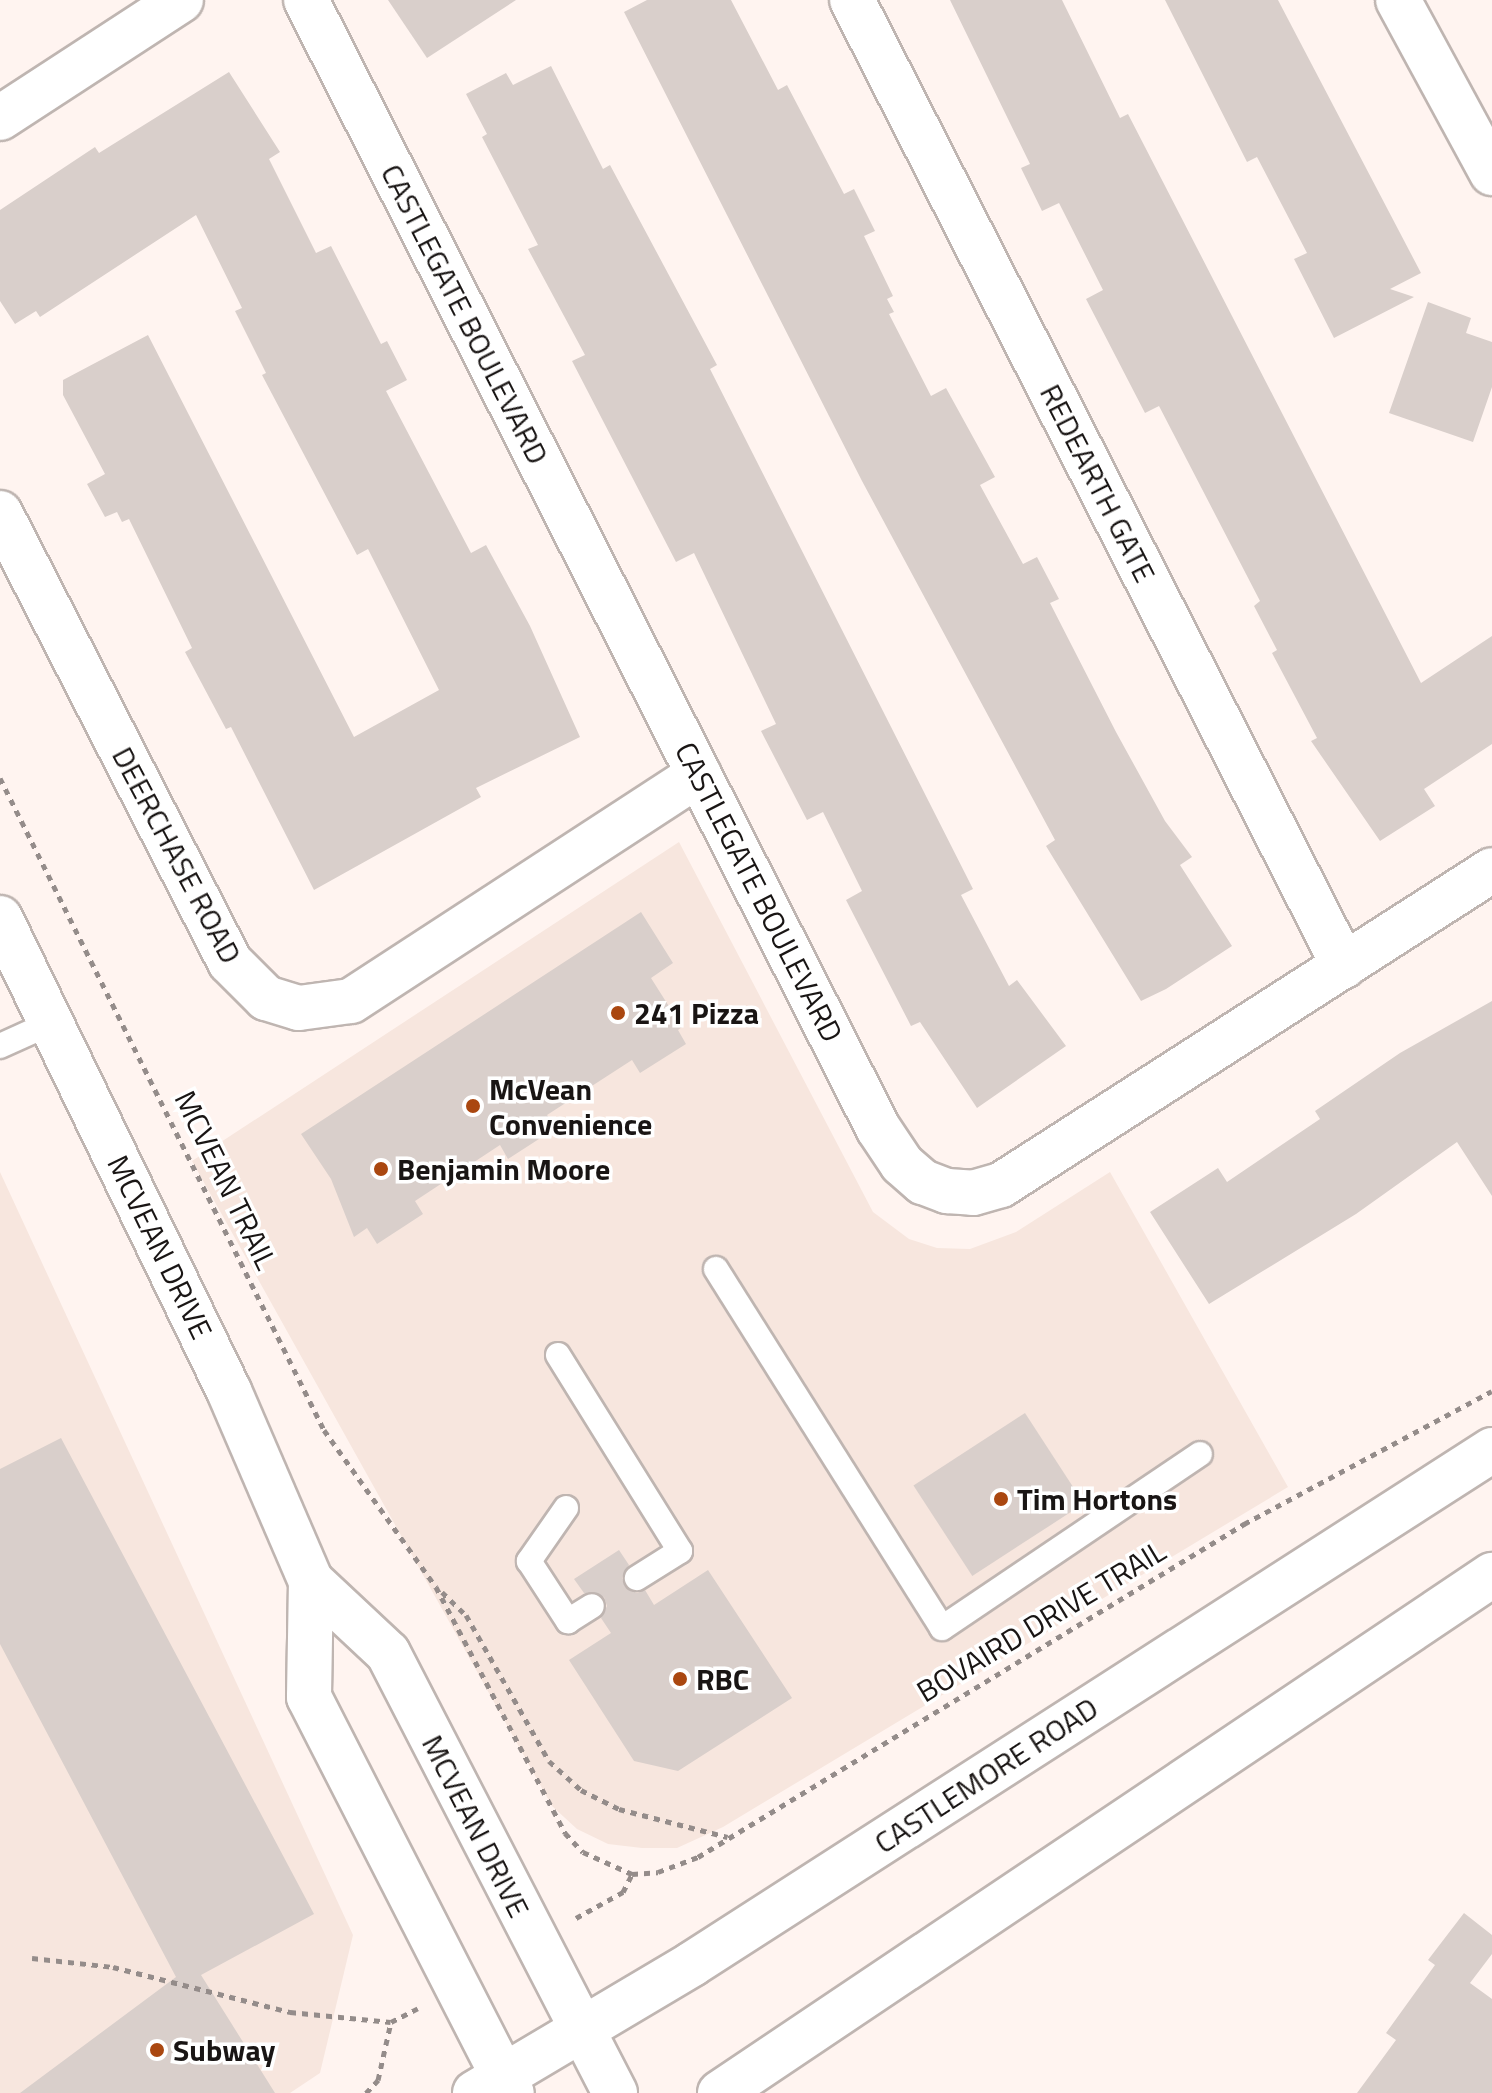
<!DOCTYPE html>
<html>
<head>
<meta charset="utf-8">
<style>
	body { margin:0 }
	#map { position:relative; width:1492px; height:2093px; overflow:hidden; background:#fff4f0; font-family:"Titillium Web",sans-serif }
	div>[style] { position:absolute }
	.built>* { inset:0; background:#f7e6de }
	.building>* { inset:0; background:#d9cfcb; transform-origin:0 0 }
	.path>* { height:5px; margin-top:-2.5px; transform-origin:0; background:repeating-linear-gradient(90deg,#948c8a 0 6px,transparent 0 12px) }
	.roads { filter:drop-shadow(2px 0 #bfb5b1) drop-shadow(-2px 0 #bfb5b1) drop-shadow(0 2px #bfb5b1) drop-shadow(0 -2px #bfb5b1) }
	.lane>* { height:24px; margin:-12px; padding:0 12px; transform-origin:12px; border-radius:12px; background:#fff }
	.street>* { height:44px; margin:-22px; padding:0 22px; transform-origin:22px; border-radius:22px; background:#fff }
	.secondary>* { height:44px; margin:-22px; padding:0 22px; transform-origin:22px; border-radius:22px; background:#fff }
	.dots>* { width:22px; height:22px; translate:-50% -50%; box-sizing:border-box; border:4px solid #fff; border-radius:50% }
	span { translate:-50% -50%; white-space:nowrap; text-align:center; line-height:1.15; -webkit-text-stroke:7px #fff; paint-order:stroke }
	.street-label { font-size:30px; color:#191514 }
	.poi-label { font-size:30px; color:#191514; font-weight:700 }
	.left { translate:0 -50%; text-align:left }
</style>
</head>
<body>
<div id="map">
	<div class="built">
		<div style="clip-path:polygon(679px 842px,873px 1212px,909px 1239px,937px 1248px,970px 1249px,1016px 1232px,1110px 1172px,1288px 1487px,723px 1827px,677px 1848px,642px 1848px,608px 1844px,577px 1829px,552px 1806px,192px 1161px)"></div>
		<div style="clip-path:polygon(0 1172px,353px 1935px,320px 2073px,290px 2093px,0 2093px)"></div>
	</div>
	<div class="building">
		<div style="clip-path:polygon(388px 0,516px 0,427px 58px)"></div>
		<div style="clip-path:polygon(647px 0,731px 0,778px 90px,787px 85px,844px 194px,854px 189px,875px 231px,864px 236px,893px 296px,887px 299px,894px 312px,889px 314px,931px 396px,946px 388px,995px 477px,980px 485px,1023px 564px,1037px 557px,1059px 599px,1050px 603px,1116px 732px,1165px 821px,1192px 857px,1180px 865px,1232px 946px,1166px 989px,1141px 1001px,1046px 846px,1055px 840px,862px 481px,624px 12px)"></div>
		<div style="clip-path:polygon(950px 0,1062px 0,1120px 118px,1128px 114px,1421px 683px,1492px 636px,1492px 744px,1424px 789px,1435px 806px,1380px 841px,1311px 741px,1317px 738px,1272px 653px,1277px 650px,1254px 606px,1260px 601px,1159px 406px,1145px 413px,1086px 299px,1103px 290px,1059px 203px,1042px 211px,1021px 168px,1030px 164px)"></div>
		<div style="clip-path:polygon(1165px 0,1278px 0,1421px 273px,1390px 289px,1414px 297px,1334px 338px,1294px 259px,1307px 253px,1257px 157px,1247px 162px)"></div>
		<div style="clip-path:polygon(551px 66px,603px 169px,610px 165px,717px 365px,710px 369px,973px 889px,961px 895px,1009px 986px,1017px 980px,1066px 1046px,977px 1108px,920px 1022px,911px 1026px,846px 900px,862px 891px,823px 812px,807px 820px,761px 731px,776px 724px,694px 553px,676px 562px,572px 361px,585px 355px,528px 249px,538px 245px,482px 137px,487px 134px,466px 94px,506px 73px,513px 85px)"></div>
		<div style="clip-path:polygon(229px 72px,280px 152px,269px 159px,316px 253px,331px 246px,381px 344px,387px 341px,407px 380px,386px 391px,471px 553px,486px 545px,530px 626px,580px 737px,476px 788px,481px 797px,314px 890px,231px 727px,226px 729px,185px 652px,192px 648px,129px 519px,122px 522px,117px 512px,105px 517px,87px 484px,105px 474px,63px 395px,63px 380px,148px 335px,354px 737px,439px 690px,368px 549px,357px 555px,262px 375px,266px 373px,235px 311px,242px 308px,196px 215px,40px 317px,36px 311px,15px 324px,0 301px,0 210px,95px 147px,99px 153px)"></div>
		<div style="clip-path:polygon(1428px 302px,1471px 318px,1466px 333px,1492px 342px,1492px 387px,1473px 442px,1389px 413px)"></div>
		<div style="clip-path:polygon(641px 912px,673px 963px,651px 978px,682px 1027px,678px 1030px,686px 1044px,640px 1073px,632px 1060px,547px 1115px,556px 1128px,508px 1159px,500px 1145px,415px 1201px,423px 1214px,377px 1244px,367px 1228px,354px 1237px,331px 1179px,301px 1134px)"></div>
		<div style="clip-path:polygon(1492px 1001px,1492px 1196px,1457px 1142px,1356px 1214px,1209px 1304px,1150px 1212px,1218px 1168px,1227px 1182px,1320px 1119px,1315px 1111px,1400px 1053px)"></div>
		<div style="left:1025px;top:1413px;width:108px;height:133px;rotate:57deg"></div>
		<div style="clip-path:polygon(61px 1438px,314px 1914px,201px 1975px,275px 2093px,20px 2093px,176px 1977px,0 1644px,0 1469px)"></div>
		<div style="clip-path:polygon(619px 1550px,629px 1565px,622px 1578px,625px 1587px,637px 1593px,645px 1590px,654px 1605px,708px 1570px,792px 1698px,678px 1771px,634px 1761px,569px 1660px,611px 1633px,601px 1618px,607px 1606px,604px 1597px,584px 1593px,574px 1579px)"></div>
		<div style="clip-path:polygon(1464px 1913px,1492px 1935px,1492px 1954px,1470px 1983px,1492px 1999px,1492px 2093px,1357px 2093px,1396px 2040px,1386px 2033px,1435px 1965px,1428px 1960px)"></div>
	</div>
	<div class="path">
		<div style="left:0;top:778px;width:728px;rotate:63.58deg"></div>
		<div style="left:324px;top:1430px;width:193px;rotate:54.5deg"></div>
		<div style="left:436px;top:1587px;width:278px;rotate:62.3deg"></div>
		<div style="left:565px;top:1833px;width:26px;rotate:47deg"></div>
		<div style="left:583px;top:1852px;width:54px;rotate:24.2deg"></div>
		<div style="left:442px;top:1592px;width:33px;rotate:44deg"></div>
		<div style="left:466px;top:1615px;width:168px;rotate:60.4deg"></div>
		<div style="left:549px;top:1761px;width:43px;rotate:42.2deg"></div>
		<div style="left:581px;top:1790px;width:42px;rotate:26.6deg"></div>
		<div style="left:619px;top:1809px;width:112px;rotate:14.5deg"></div>
		<div style="left:576px;top:1918px;width:54px;rotate:-29deg"></div>
		<div style="left:623px;top:1892px;width:20px;rotate:-63deg"></div>
		<div style="left:632px;top:1874px;width:26px;rotate:-4deg"></div>
		<div style="left:658px;top:1872px;width:43px;rotate:-20.6deg"></div>
		<div style="left:698px;top:1857px;width:640px;rotate:-31.38deg"></div>
		<div style="left:1244px;top:1524px;width:281px;rotate:-28.2deg"></div>
		<div style="left:32px;top:1958px;width:81px;rotate:6.3deg"></div>
		<div style="left:113px;top:1967px;width:183px;rotate:14.3deg"></div>
		<div style="left:290px;top:2012px;width:101px;rotate:5.7deg"></div>
		<div style="left:366px;top:2093px;width:18px;rotate:-47deg"></div>
		<div style="left:378px;top:2080px;width:59px;rotate:-77.4deg"></div>
		<div style="left:391px;top:2022px;width:30px;rotate:-27deg"></div>
	</div>
	<div class="roads">
		<div class="lane">
			<div style="left:0;top:1046px;width:56px;rotate:-24.3deg"></div>
			<div style="left:716px;top:1269px;width:424px;rotate:57.8deg"></div>
			<div style="left:942px;top:1628px;width:311px;rotate:-34deg"></div>
			<div style="left:558px;top:1355px;width:231px;rotate:58.1deg"></div>
			<div style="left:680px;top:1551px;width:51px;rotate:147.9deg"></div>
			<div style="left:566px;top:1508px;width:65px;rotate:124.9deg"></div>
			<div style="left:529px;top:1561px;width:72px;rotate:57deg"></div>
			<div style="left:568px;top:1621px;width:28px;rotate:-32deg"></div>
		</div>
		<div class="street">
			<div style="left:306px;top:0;width:1265px;rotate:63.11deg"></div>
			<div style="left:878px;top:1128px;width:43px;rotate:56.3deg"></div>
			<div style="left:902px;top:1164px;width:28px;rotate:41deg"></div>
			<div style="left:923px;top:1182px;width:26px;rotate:21deg"></div>
			<div style="left:947px;top:1191px;width:26px;rotate:4deg"></div>
			<div style="left:973px;top:1193px;width:29px;rotate:-16deg"></div>
			<div style="left:1001px;top:1185px;width:583px;rotate:-32.68deg"></div>
			<div style="left:852px;top:0;width:1084px;rotate:63.01deg"></div>
			<div style="left:1398px;top:0;width:197px;rotate:61.5deg"></div>
			<div style="left:0;top:118px;width:216px;rotate:-33.1deg"></div>
			<div style="left:0;top:513px;width:504px;rotate:62.88deg"></div>
			<div style="left:230px;top:962px;width:51px;rotate:45deg"></div>
			<div style="left:266px;top:998px;width:34px;rotate:17deg"></div>
			<div style="left:299px;top:1008px;width:52px;rotate:-7.7deg"></div>
			<div style="left:351px;top:1001px;width:415px;rotate:-33.1deg"></div>
		</div>
		<div class="secondary">
			<div style="left:0;top:918px;width:526px;rotate:64.17deg"></div>
			<div style="left:229px;top:1391px;width:207px;rotate:66.7deg"></div>
			<div style="left:311px;top:1581px;width:105px;rotate:43.1deg"></div>
			<div style="left:388px;top:1653px;width:495px;rotate:62.7deg"></div>
			<div style="left:311px;top:1581px;width:116px;rotate:91deg"></div>
			<div style="left:309px;top:1697px;width:445px;rotate:62.9deg"></div>
			<div style="left:475px;top:2093px;width:252px;rotate:-30.7deg"></div>
			<div style="left:692px;top:1964px;width:951px;rotate:-32.72deg"></div>
			<div style="left:720px;top:2093px;width:930px;rotate:-33.86deg"></div>
		</div>
	</div>
	<div class="dots">
		<div style="left:618px;top:1013px;background:#aa4710"></div>
		<div style="left:473px;top:1106px;background:#aa4710"></div>
		<div style="left:381px;top:1169px;background:#aa4710"></div>
		<div style="left:1001px;top:1499px;background:#aa4710"></div>
		<div style="left:680px;top:1679px;background:#aa4710"></div>
		<div style="left:157px;top:2050px;background:#aa4710"></div>
	</div>
	<div class="street-label">
		<span style="left:465px;top:314px;rotate:63deg">CASTLEGATE BOULEVARD</span>
		<span style="left:1098px;top:483px;rotate:63deg">REDEARTH GATE</span>
		<span style="left:177px;top:855px;rotate:62deg">DEERCHASE ROAD</span>
		<span style="left:759px;top:892px;rotate:63deg">CASTLEGATE BOULEVARD</span>
		<span style="left:226px;top:1180px;rotate:64deg">MCVEAN TRAIL</span>
		<span style="left:160px;top:1247px;rotate:64deg">MCVEAN DRIVE</span>
		<span style="left:1041px;top:1621px;rotate:-31deg">BOVAIRD DRIVE TRAIL</span>
		<span style="left:986px;top:1775px;rotate:-33deg">CASTLEMORE ROAD</span>
		<span style="left:476px;top:1826px;rotate:63deg">MCVEAN DRIVE</span>
	</div>
	<div class="poi-label">
		<span class="left" style="left:634px;top:1013px">241 Pizza</span>
		<span class="left" style="left:489px;top:1106px">McVean<br>Convenience</span>
		<span class="left" style="left:397px;top:1169px">Benjamin Moore</span>
		<span class="left" style="left:1017px;top:1499px">Tim Hortons</span>
		<span class="left" style="left:696px;top:1679px">RBC</span>
		<span class="left" style="left:173px;top:2050px">Subway</span>
	</div>
</div>
</body>
</html>
